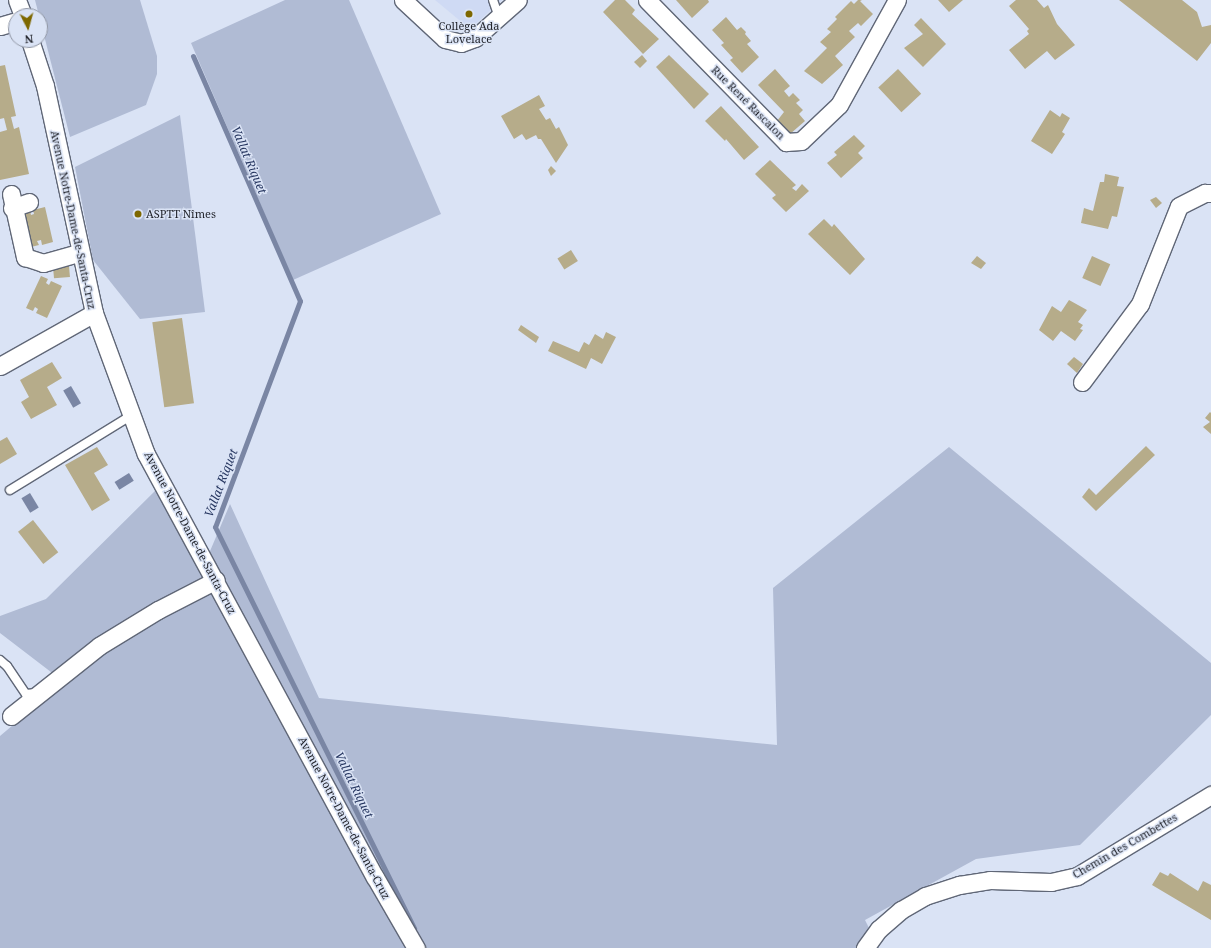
<!DOCTYPE html>
<html>
<head>
<meta charset="utf-8">
<style>
	body { margin:0 }
	#map { position:relative; width:1211px; height:948px; overflow:hidden; background:#dae3f5; font-family:"Noto Serif",serif }
	div>[style] { position:absolute }
	.built>* { inset:0; background:#cfdaf4 }
	.green>* { inset:0; background:#b0bbd4 }
	.water>* { inset:0; background:#7a86a4; transform-origin:0 0 }
	.stream>* { height:5px; margin:-2.5px; padding:0 2.5px; transform-origin:2.5px; border-radius:2.5px; background:#7a86a4 }
	.building>* { inset:0; background:#b6ac8a; transform-origin:0 0 }
	.roads { filter:drop-shadow(1px 0 #606777) drop-shadow(-1px 0 #606777) drop-shadow(0 1px #606777) drop-shadow(0 -1px #606777) }
	.service>* { height:8px; margin:-4px; padding:0 4px; transform-origin:4px; border-radius:4px; background:#fff }
	.minor>* { height:17px; margin:-8.5px; padding:0 8.5px; transform-origin:8.5px; border-radius:8.5px; background:#fff }
	.dots>* { width:11px; height:11px; translate:-50% -50%; box-sizing:border-box; border:2px solid #dae3f5; border-radius:50% }
	span { translate:-50% -50%; white-space:nowrap; text-align:center; line-height:1.15; -webkit-text-stroke:3px #dae3f5; paint-order:stroke }
	.poi-label { font-size:11px; color:#1e2027 }
	.left { translate:0 -50%; text-align:left }
	.street-label { font-size:11px; color:#1e2027 }
	.water-label { font-size:12px; color:#273761; font-style:italic }
	.north { position:absolute; left:8px; top:8px; width:40px; height:40px; box-sizing:border-box; background:#dae3f5; border:1px solid #8f95a3; border-radius:50%; rotate:174deg; font-size:11px; font-weight:700; line-height:16px; text-align:center; color:#1e2027 }
	.north::after { content:''; display:block; margin:auto; width:14px; height:18px; background:#7e6800; clip-path:polygon(50% 0,100% 100%,50% 72%,0 100%) }
</style>
</head>
<body>
<div id="map">
	<div class="built">
		<div style="clip-path:polygon(435px 0,502px 0,470px 29px)"></div>
	</div>
	<div class="green">
		<div style="clip-path:polygon(35px 0,140px 0,157px 56px,157px 74px,146px 105px,70px 137px)"></div>
		<div style="clip-path:polygon(285px 0,349px 0,441px 214px,293px 280px,191px 43px)"></div>
		<div style="clip-path:polygon(180px 115px,205px 312px,140px 319px,93px 260px,75px 167px)"></div>
		<div style="clip-path:polygon(949px 447px,1211px 663px,1211px 715px,1080px 845px,976px 859px,865px 920px,879px 948px,0 948px,0 736px,64px 682px,0 633px,0 616px,46px 599px,156px 490px,202px 570px,230px 504px,319px 698px,777px 745px,773px 588px)"></div>
	</div>
	<div class="water">
		<div style="left:71px;top:386px;width:20px;height:9px;rotate:60deg"></div>
		<div style="left:129px;top:473px;width:9px;height:17px;rotate:58deg"></div>
		<div style="left:30px;top:493px;width:17px;height:10px;rotate:59deg"></div>
	</div>
	<div class="stream">
		<div style="left:193px;top:56px;width:267px;rotate:66.4deg"></div>
		<div style="left:300px;top:301px;width:241px;rotate:110.6deg"></div>
		<div style="left:215px;top:527px;width:448px;rotate:63.6deg"></div>
	</div>
	<div class="building">
		<div style="clip-path:polygon(615px 0,625px 0,635px 10px,632px 14px,659px 39px,643px 54px,603px 12px)"></div>
		<div style="clip-path:polygon(676px 0,708px 0,709px 2px,692px 18px)"></div>
		<div style="clip-path:polygon(858px 0,862px 0,860px 1px,873px 14px,861px 26px,858px 23px,849px 31px,855px 37px,835px 56px,843px 65px,822px 84px,804px 71px,827px 48px,820px 42px,831px 32px,827px 29px,837px 19px,835px 17px,851px 1px,854px 4px)"></div>
		<div style="clip-path:polygon(938px 0,963px 0,949px 12px)"></div>
		<div style="clip-path:polygon(1016px 0,1037px 0,1044px 8px,1048px 5px,1057px 24px,1075px 45px,1055px 60px,1047px 51px,1025px 69px,1009px 50px,1029px 34px,1027px 31px,1029px 29px,1009px 6px)"></div>
		<div style="clip-path:polygon(1119px 0,1182px 0,1197px 12px,1202px 27px,1211px 25px,1211px 43px,1197px 61px)"></div>
		<div style="clip-path:polygon(726px 17px,737px 30px,741px 27px,746px 32px,745px 34px,751px 41px,747px 44px,759px 57px,742px 73px,730px 60px,733px 58px,721px 45px,724px 43px,712px 30px)"></div>
		<div style="clip-path:polygon(921px 18px,946px 44px,923px 67px,904px 48px,923px 34px,914px 25px)"></div>
		<div style="clip-path:polygon(642px 55px,647px 61px,640px 68px,634px 62px)"></div>
		<div style="clip-path:polygon(669px 55px,709px 94px,694px 109px,656px 67px)"></div>
		<div style="clip-path:polygon(5px 65px,16px 116px,11px 117px,14px 129px,19px 127px,29px 174px,0 180px,0 132px,7px 130px,4px 118px,0 119px,0 66px)"></div>
		<div style="clip-path:polygon(775px 69px,790px 86px,784px 91px,789px 97px,793px 93px,800px 100px,796px 103px,803px 110px,799px 114px,805px 121px,790px 134px,777px 121px,784px 112px,758px 85px)"></div>
		<div style="left:898px;top:69px;width:34px;height:27px;rotate:47deg"></div>
		<div style="clip-path:polygon(539px 95px,545px 106px,539px 109px,546px 120px,550px 118px,556px 129px,559px 127px,568px 145px,556px 163px,541px 139px,538px 139px,536px 135px,526px 140px,522px 134px,514px 139px,501px 116px)"></div>
		<div style="clip-path:polygon(721px 106px,759px 147px,744px 160px,726px 139px,725px 141px,705px 121px)"></div>
		<div style="clip-path:polygon(1050px 110px,1060px 117px,1062px 113px,1070px 118px,1062px 132px,1065px 134px,1052px 154px,1031px 141px)"></div>
		<div style="clip-path:polygon(854px 135px,865px 146px,858px 153px,863px 158px,841px 178px,827px 163px,837px 155px,834px 152px)"></div>
		<div style="clip-path:polygon(770px 160px,796px 185px,792px 188px,796px 191px,802px 184px,809px 191px,786px 212px,772px 198px,776px 195px,755px 174px)"></div>
		<div style="clip-path:polygon(551px 166px,556px 171px,551px 176px,548px 170px)"></div>
		<div style="clip-path:polygon(1105px 174px,1119px 177px,1117px 186px,1124px 187px,1117px 217px,1112px 216px,1108px 229px,1081px 223px,1084px 208px,1093px 211px,1100px 182px,1104px 182px)"></div>
		<div style="clip-path:polygon(1156px 197px,1162px 203px,1156px 208px,1150px 200px)"></div>
		<div style="clip-path:polygon(45px 207px,53px 242px,42px 245px,41px 240px,37px 241px,39px 245px,31px 247px,22px 213px,30px 211px,31px 215px,34px 214px,33px 210px)"></div>
		<div style="clip-path:polygon(824px 219px,832px 227px,834px 224px,865px 259px,850px 275px,808px 234px)"></div>
		<div style="left:571px;top:250px;width:13px;height:16px;rotate:58deg"></div>
		<div style="clip-path:polygon(977px 256px,986px 263px,981px 269px,971px 263px)"></div>
		<div style="left:1092px;top:256px;width:20px;height:24px;rotate:24deg"></div>
		<div style="left:69px;top:266px;width:11px;height:16px;rotate:85deg"></div>
		<div style="clip-path:polygon(41px 276px,48px 279px,46px 283px,49px 285px,51px 281px,62px 286px,47px 318px,36px 313px,38px 309px,35px 307px,33px 311px,26px 308px)"></div>
		<div style="clip-path:polygon(1069px 300px,1087px 310px,1078px 322px,1083px 325px,1080px 329px,1083px 330px,1075px 341px,1061px 331px,1053px 341px,1039px 330px,1052px 306px,1061px 312px)"></div>
		<div style="left:182px;top:318px;width:86px;height:30px;rotate:82deg"></div>
		<div style="clip-path:polygon(521px 325px,539px 337px,536px 343px,518px 330px)"></div>
		<div style="clip-path:polygon(606px 332px,616px 337px,602px 364px,591px 358px,586px 369px,548px 351px,553px 341px,579px 352px,584px 342px,589px 345px,595px 334px,603px 339px)"></div>
		<div style="clip-path:polygon(1074px 357px,1083px 364px,1077px 373px,1067px 364px)"></div>
		<div style="clip-path:polygon(52px 362px,62px 378px,47px 387px,57px 405px,31px 419px,21px 402px,29px 397px,20px 380px)"></div>
		<div style="clip-path:polygon(1210px 412px,1211px 413px,1211px 434px,1203px 427px,1210px 422px,1205px 418px)"></div>
		<div style="clip-path:polygon(7px 437px,17px 454px,0 464px,0 441px)"></div>
		<div style="clip-path:polygon(1146px 446px,1155px 455px,1096px 511px,1082px 497px,1089px 488px,1096px 495px)"></div>
		<div style="clip-path:polygon(97px 447px,108px 465px,94px 473px,110px 500px,92px 511px,65px 465px)"></div>
		<div style="left:33px;top:520px;width:41px;height:19px;rotate:52deg"></div>
		<div style="clip-path:polygon(1160px 872px,1168px 876px,1170px 873px,1198px 891px,1203px 881px,1211px 885px,1211px 920px,1152px 885px)"></div>
	</div>
	<div class="roads">
		<div class="service">
			<div style="left:493px;top:0;width:18px;rotate:71deg"></div>
			<div style="left:10px;top:490px;width:143px;rotate:-31.6deg"></div>
			<div style="left:0;top:660px;width:9px;rotate:41deg"></div>
			<div style="left:7px;top:666px;width:34px;rotate:56deg"></div>
			<div style="left:26px;top:694px;width:10px;rotate:-6deg"></div>
		</div>
		<div class="minor">
			<div style="left:17px;top:0;width:17px;rotate:69deg"></div>
			<div style="left:403px;top:0;width:57px;rotate:42.9deg"></div>
			<div style="left:445px;top:39px;width:16px;rotate:14deg"></div>
			<div style="left:461px;top:43px;width:15px;rotate:-20deg"></div>
			<div style="left:475px;top:38px;width:57px;rotate:-41.5deg"></div>
			<div style="left:647px;top:0;width:199px;rotate:45.6deg"></div>
			<div style="left:786px;top:142px;width:15px;rotate:-4deg"></div>
			<div style="left:801px;top:141px;width:52px;rotate:-43.5deg"></div>
			<div style="left:839px;top:105px;width:120px;rotate:-61.1deg"></div>
			<div style="left:0;top:26px;width:17px;rotate:-17deg"></div>
			<div style="left:30px;top:40px;width:48px;rotate:71.9deg"></div>
			<div style="left:45px;top:86px;width:232px;rotate:77.8deg"></div>
			<div style="left:94px;top:313px;width:150px;rotate:69.8deg"></div>
			<div style="left:146px;top:454px;width:481px;rotate:61.6deg"></div>
			<div style="left:375px;top:877px;width:82px;rotate:60deg"></div>
			<div style="left:11px;top:194px;width:65px;rotate:77.5deg"></div>
			<div style="left:25px;top:257px;width:19px;rotate:18deg"></div>
			<div style="left:43px;top:263px;width:37px;rotate:-16deg"></div>
			<div style="left:12px;top:208px;width:18px;rotate:-19deg"></div>
			<div style="left:0;top:366px;width:108px;rotate:-29.4deg"></div>
			<div style="left:1082px;top:382px;width:97px;rotate:-53.4deg"></div>
			<div style="left:1140px;top:304px;width:105px;rotate:-68.3deg"></div>
			<div style="left:1179px;top:206px;width:29px;rotate:-27deg"></div>
			<div style="left:1205px;top:193px;width:6px"></div>
			<div style="left:11px;top:716px;width:112px;rotate:-38.5deg"></div>
			<div style="left:99px;top:646px;width:69px;rotate:-31.4deg"></div>
			<div style="left:158px;top:610px;width:65px;rotate:-27.3deg"></div>
			<div style="left:865px;top:948px;width:24px;rotate:-54deg"></div>
			<div style="left:879px;top:929px;width:29px;rotate:-41deg"></div>
			<div style="left:901px;top:910px;width:28px;rotate:-30deg"></div>
			<div style="left:925px;top:896px;width:36px;rotate:-18deg"></div>
			<div style="left:959px;top:885px;width:31px;rotate:-9deg"></div>
			<div style="left:990px;top:880px;width:61px;rotate:1.9deg"></div>
			<div style="left:1051px;top:882px;width:27px;rotate:-13deg"></div>
			<div style="left:1077px;top:876px;width:157px;rotate:-31.2deg"></div>
		</div>
	</div>
	<div class="dots">
		<div style="left:469px;top:14px;background:#7e6800"></div>
		<div style="left:138px;top:214px;background:#7e6800"></div>
	</div>
	<div class="poi-label">
		<span style="left:469px;top:33px">Collège Ada<br>Lovelace</span>
		<span class="left" style="left:146px;top:214px">ASPTT Nîmes</span>
	</div>
	<div class="street-label">
		<span style="left:748px;top:103px;rotate:45deg">Rue René Rascalon</span>
		<span style="left:73px;top:220px;rotate:78deg">Avenue Notre-Dame-de-Santa-Cruz</span>
		<span style="left:190px;top:533px;rotate:62deg">Avenue Notre-Dame-de-Santa-Cruz</span>
		<span style="left:344px;top:818px;rotate:62deg">Avenue Notre-Dame-de-Santa-Cruz</span>
		<span style="left:1125px;top:846px;rotate:-30deg">Chemin des Combettes</span>
	</div>
	<div class="water-label">
		<span style="left:249px;top:160px;rotate:67deg">Vallat Riquet</span>
		<span style="left:221px;top:483px;rotate:-69deg">Vallat Riquet</span>
		<span style="left:354px;top:785px;rotate:64deg">Vallat Riquet</span>
	</div>
	<div class="north">N</div>
</div>
</body>
</html>
